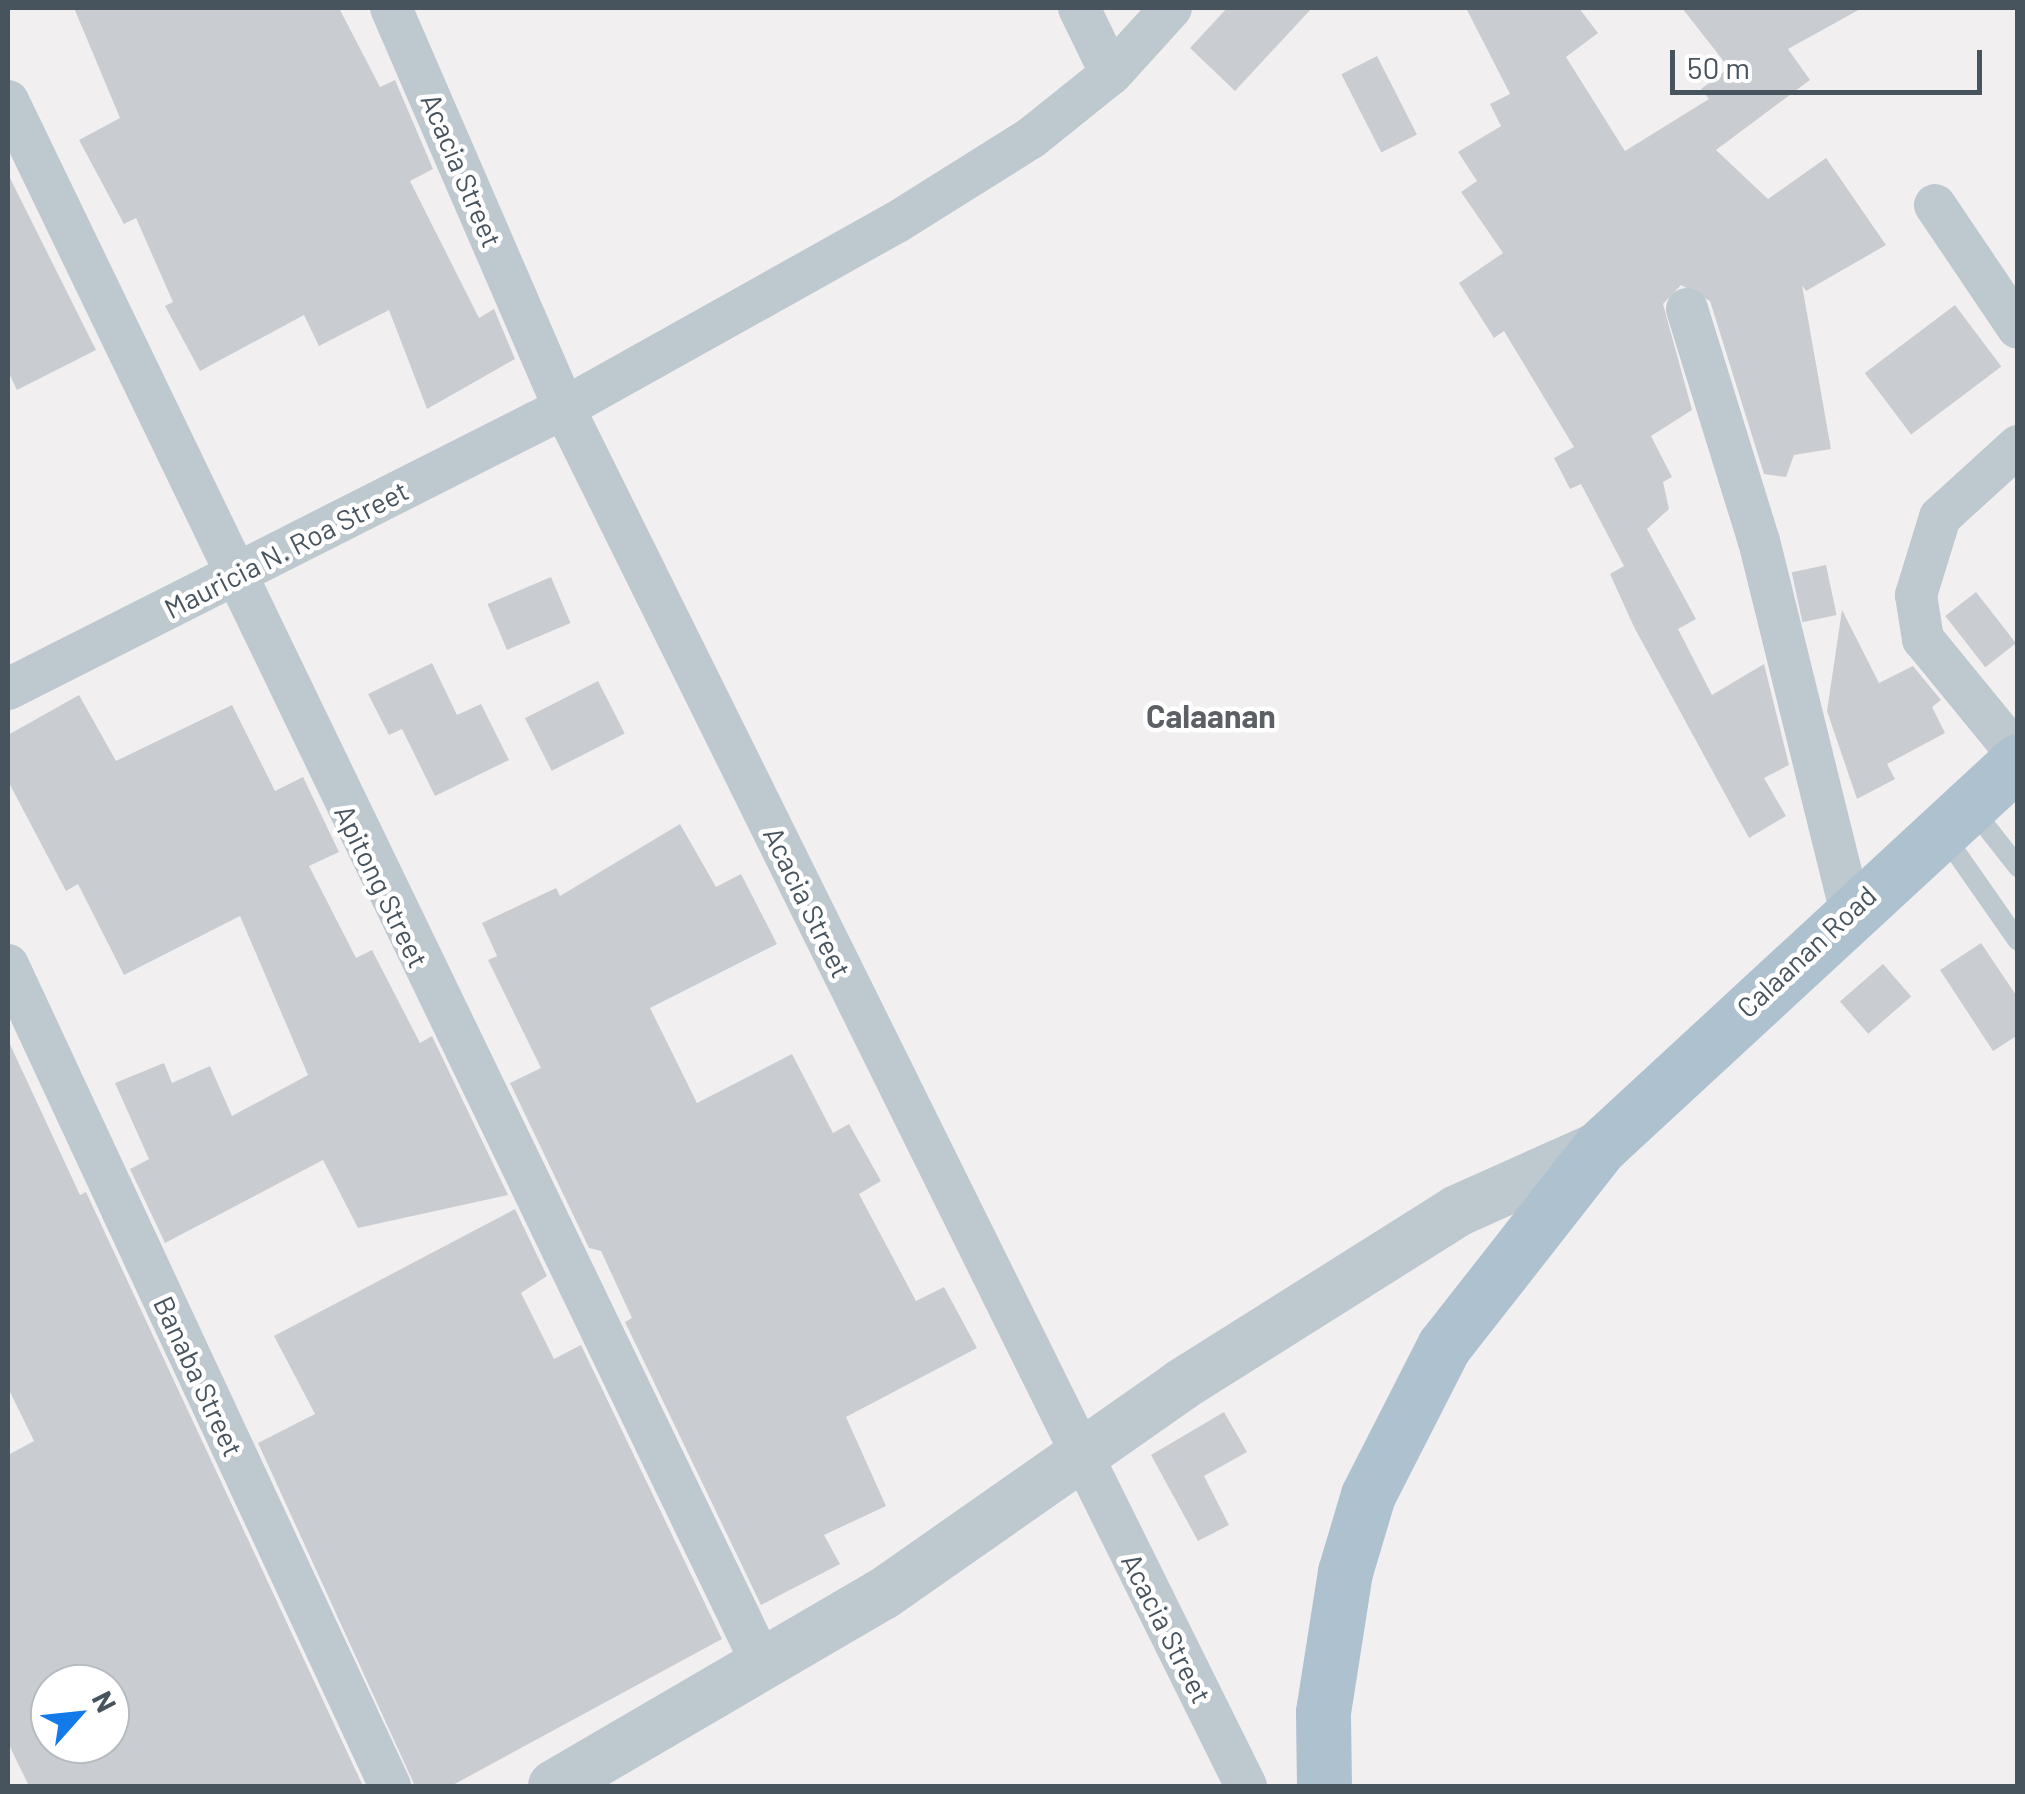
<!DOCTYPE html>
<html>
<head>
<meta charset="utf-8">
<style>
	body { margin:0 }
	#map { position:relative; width:2025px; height:1794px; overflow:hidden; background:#f2eff0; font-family:Barlow,sans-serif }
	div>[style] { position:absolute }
	.building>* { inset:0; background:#c9cdd2; transform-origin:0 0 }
	.service>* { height:20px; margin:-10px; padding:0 10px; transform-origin:10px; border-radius:10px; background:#bdc8cf }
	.minor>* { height:42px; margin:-21px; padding:0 21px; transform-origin:21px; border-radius:21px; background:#bdc8cf }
	.tertiary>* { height:52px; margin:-26px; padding:0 26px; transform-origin:26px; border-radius:26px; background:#bdc8cf }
	.primary>* { height:55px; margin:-27.5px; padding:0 27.5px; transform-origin:27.5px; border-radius:27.5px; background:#aec1cf }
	span { translate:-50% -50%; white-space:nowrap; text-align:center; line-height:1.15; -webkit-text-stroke:9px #fff; paint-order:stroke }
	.street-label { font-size:28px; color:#47545e }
	.quarter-label { font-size:32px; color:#5c6065; font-weight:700 }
	.frame { position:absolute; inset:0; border:10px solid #47545e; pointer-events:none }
	.north { position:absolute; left:30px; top:1664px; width:100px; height:100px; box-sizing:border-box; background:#fff; border:2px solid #b5bbbf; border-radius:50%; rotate:63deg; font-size:28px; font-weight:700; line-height:40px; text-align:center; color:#47545e }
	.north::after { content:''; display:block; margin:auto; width:35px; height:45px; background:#137be9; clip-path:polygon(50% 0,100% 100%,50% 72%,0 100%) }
	.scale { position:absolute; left:1670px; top:50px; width:312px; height:45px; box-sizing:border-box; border:5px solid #47545e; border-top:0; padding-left:12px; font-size:30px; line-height:35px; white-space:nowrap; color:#47545e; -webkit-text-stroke:8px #fff; paint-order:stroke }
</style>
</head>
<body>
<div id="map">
	<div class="building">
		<div style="clip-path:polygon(74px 8px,339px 8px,380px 87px,395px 80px,433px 169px,410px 181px,479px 318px,494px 309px,515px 359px,427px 409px,389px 310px,319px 346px,304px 315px,200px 371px,165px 306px,173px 302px,136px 218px,124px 224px,79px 140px,120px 118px)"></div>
		<div style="clip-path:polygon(1227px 8px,1312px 8px,1235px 91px,1190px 48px)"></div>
		<div style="clip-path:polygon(1466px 8px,1579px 8px,1598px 33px,1566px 57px,1625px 151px,1709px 99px,1701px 89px,1729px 68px,1682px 8px,1862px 8px,1788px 49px,1810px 80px,1716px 150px,1768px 199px,1826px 158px,1886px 245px,1806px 291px,1802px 285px,1831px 449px,1794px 455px,1786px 477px,1764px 474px,1710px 301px,1681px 285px,1663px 304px,1692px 410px,1651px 436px,1672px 477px,1663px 482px,1669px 509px,1647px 529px,1696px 619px,1678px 629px,1712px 695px,1764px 664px,1789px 765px,1764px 778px,1786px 816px,1749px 838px,1634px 627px,1610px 574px,1624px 566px,1581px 484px,1570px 489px,1554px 458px,1574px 447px,1504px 331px,1494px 338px,1459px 283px,1503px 253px,1461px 192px,1477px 181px,1458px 152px,1501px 126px,1490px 104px,1510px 94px)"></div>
		<div style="left:1377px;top:56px;width:88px;height:40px;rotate:63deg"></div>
		<div style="clip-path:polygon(8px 174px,96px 350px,17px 390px,8px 371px)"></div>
		<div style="left:1955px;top:305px;width:77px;height:113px;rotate:53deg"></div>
		<div style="left:1826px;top:565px;width:51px;height:35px;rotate:78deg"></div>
		<div style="left:551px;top:577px;width:50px;height:69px;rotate:67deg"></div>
		<div style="left:1976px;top:592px;width:65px;height:39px;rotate:52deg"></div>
		<div style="clip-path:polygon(1842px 610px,1879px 683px,1913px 666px,1941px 700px,1932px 707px,1945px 733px,1887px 764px,1895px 779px,1857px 799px,1827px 711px)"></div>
		<div style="clip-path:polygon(432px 663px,457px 715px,481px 704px,509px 760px,435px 796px,402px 729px,389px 735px,368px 694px)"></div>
		<div style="left:598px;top:681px;width:59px;height:82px;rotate:63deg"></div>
		<div style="clip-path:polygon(79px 695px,116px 761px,232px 705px,275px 791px,303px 777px,339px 852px,309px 866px,356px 958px,372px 950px,420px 1043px,432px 1036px,508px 1195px,358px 1228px,323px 1160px,165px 1243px,130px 1169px,149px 1159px,115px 1083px,164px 1063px,172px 1083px,210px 1066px,232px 1116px,308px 1075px,240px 916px,124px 975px,78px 884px,66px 891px,8px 781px,8px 735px)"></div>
		<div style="clip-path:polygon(680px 824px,716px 887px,741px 874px,777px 944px,650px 1008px,697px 1103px,792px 1054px,833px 1133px,849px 1124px,881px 1181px,859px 1194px,916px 1301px,944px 1287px,977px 1348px,846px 1417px,886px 1506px,824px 1535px,840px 1564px,761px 1605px,625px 1322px,632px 1318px,601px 1251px,589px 1248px,510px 1083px,541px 1068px,488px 960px,497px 956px,482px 923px,556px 888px,560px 896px)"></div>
		<div style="clip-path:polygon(1981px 943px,2018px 998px,2018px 1035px,1993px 1051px,1940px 970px)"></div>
		<div style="left:1883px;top:964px;width:43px;height:57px;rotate:49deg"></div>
		<div style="clip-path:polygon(evenodd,8px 1040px,80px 1195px,86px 1192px,363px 1786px,29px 1786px,8px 1743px,8px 1455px,34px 1441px,8px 1388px,8px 1040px,50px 1684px,110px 1684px,110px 1744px,50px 1744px,50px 1684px)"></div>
		<div style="clip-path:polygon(515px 1209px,547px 1276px,521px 1293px,554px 1359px,581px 1345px,722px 1639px,451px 1786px,415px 1786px,258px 1443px,315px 1414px,274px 1336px)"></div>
		<div style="clip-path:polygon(1224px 1412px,1247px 1452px,1204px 1476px,1229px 1525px,1198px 1541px,1151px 1455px)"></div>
	</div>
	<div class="service">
		<div style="left:1970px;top:806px;width:78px;rotate:51.8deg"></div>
		<div style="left:1944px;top:835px;width:129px;rotate:55.1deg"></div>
	</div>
	<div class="minor">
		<div style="left:391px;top:8px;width:436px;rotate:66.6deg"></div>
		<div style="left:564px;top:408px;width:1538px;rotate:63.67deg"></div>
		<div style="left:1079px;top:8px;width:73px;rotate:64.1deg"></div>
		<div style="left:8px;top:101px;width:1740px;rotate:64.24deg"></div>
		<div style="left:1935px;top:205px;width:148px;rotate:56deg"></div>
		<div style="left:1687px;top:309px;width:243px;rotate:72.8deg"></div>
		<div style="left:1759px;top:541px;width:380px;rotate:76.1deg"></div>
		<div style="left:2018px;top:446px;width:105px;rotate:137.7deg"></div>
		<div style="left:1940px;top:517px;width:82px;rotate:107.1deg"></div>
		<div style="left:1916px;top:595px;width:45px;rotate:81deg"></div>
		<div style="left:1923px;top:639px;width:150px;rotate:50.7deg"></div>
		<div style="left:8px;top:689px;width:623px;rotate:-26.81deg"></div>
		<div style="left:564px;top:408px;width:381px;rotate:-29.2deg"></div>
		<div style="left:897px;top:222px;width:158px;rotate:-32.1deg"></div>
		<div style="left:1031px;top:138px;width:102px;rotate:-38.7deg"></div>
		<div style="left:1111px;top:74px;width:89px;rotate:-47.7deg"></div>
		<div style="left:8px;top:965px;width:906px;rotate:65.05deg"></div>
	</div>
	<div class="tertiary">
		<div style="left:554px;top:1786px;width:381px;rotate:-30.3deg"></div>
		<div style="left:883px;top:1594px;width:364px;rotate:-35deg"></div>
		<div style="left:1181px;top:1385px;width:326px;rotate:-32.2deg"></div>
		<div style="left:1457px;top:1211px;width:157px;rotate:-24.1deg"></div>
	</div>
	<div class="primary">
		<div style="left:1324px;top:1786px;width:74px;rotate:-90.8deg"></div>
		<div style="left:1323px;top:1712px;width:142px;rotate:-81.1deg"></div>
		<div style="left:1345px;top:1572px;width:80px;rotate:-73.4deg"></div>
		<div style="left:1368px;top:1495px;width:167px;rotate:-63deg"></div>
		<div style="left:1444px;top:1346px;width:253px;rotate:-51.9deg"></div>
		<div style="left:1600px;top:1147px;width:569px;rotate:-42.72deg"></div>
	</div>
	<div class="street-label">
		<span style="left:462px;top:170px;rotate:67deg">Acacia Street</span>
		<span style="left:286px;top:549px;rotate:-27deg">Mauricia N. Roa Street</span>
		<span style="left:382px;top:886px;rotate:64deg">Apitong Street</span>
		<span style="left:808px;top:902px;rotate:64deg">Acacia Street</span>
		<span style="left:1806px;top:951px;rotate:-43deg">Calaanan Road</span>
		<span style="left:199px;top:1376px;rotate:65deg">Banaba Street</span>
		<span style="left:1167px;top:1628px;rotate:63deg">Acacia Street</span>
	</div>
	<div class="quarter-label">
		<span style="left:1211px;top:715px">Calaanan</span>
	</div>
	<div class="frame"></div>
	<div class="north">N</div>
	<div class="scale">50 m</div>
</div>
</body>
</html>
